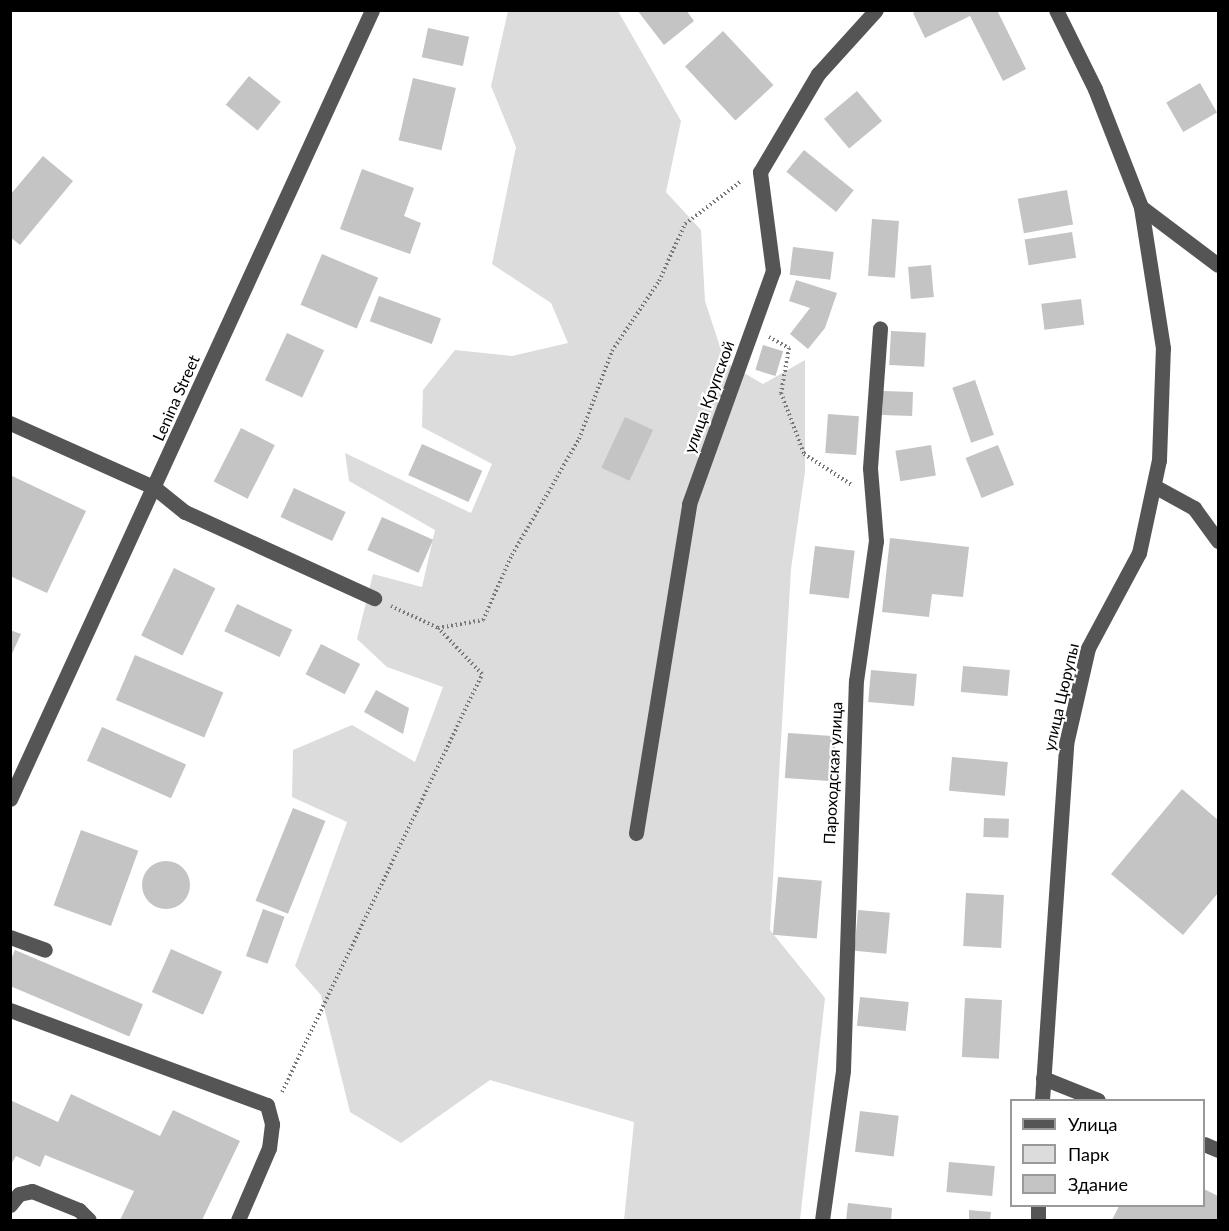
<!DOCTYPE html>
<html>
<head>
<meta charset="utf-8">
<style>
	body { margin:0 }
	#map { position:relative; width:1229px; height:1231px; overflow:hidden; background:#fff; font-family:Lato,sans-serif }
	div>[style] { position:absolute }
	.green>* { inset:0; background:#dcdcdc }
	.building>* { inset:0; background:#c4c4c4; transform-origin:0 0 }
	.round { border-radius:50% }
	.path>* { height:4px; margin-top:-2px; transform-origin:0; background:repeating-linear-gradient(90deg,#777 0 1.5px,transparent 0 4.5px) }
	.minor>* { height:15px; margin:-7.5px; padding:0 7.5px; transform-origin:7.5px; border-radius:7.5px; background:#555 }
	span { translate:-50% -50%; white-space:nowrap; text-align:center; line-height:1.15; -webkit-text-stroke:4.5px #fff; paint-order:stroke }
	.street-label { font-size:16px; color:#000 }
	.frame { position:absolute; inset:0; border:12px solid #000; pointer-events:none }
	.legend { position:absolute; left:1010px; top:1099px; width:195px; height:108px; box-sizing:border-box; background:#fff; border:2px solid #999; margin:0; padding:8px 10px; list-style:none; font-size:18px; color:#000 }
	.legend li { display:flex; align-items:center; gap:12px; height:30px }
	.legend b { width:30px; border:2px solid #999 }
</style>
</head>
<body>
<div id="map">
	<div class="green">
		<div style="clip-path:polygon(508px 11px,618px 11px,681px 121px,666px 192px,701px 230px,705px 301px,725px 362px,763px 384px,805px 360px,805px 472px,791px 569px,770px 930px,825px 998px,800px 1220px,624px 1220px,634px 1122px,490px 1080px,401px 1143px,350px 1112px,321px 995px,295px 966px,347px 822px,292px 797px,293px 750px,352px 725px,415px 762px,443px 687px,387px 667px,357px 639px,373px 574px,422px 587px,435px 530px,349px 481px,345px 453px,471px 513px,492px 464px,422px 427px,423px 390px,455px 350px,512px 356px,568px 343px,551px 303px,492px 264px,516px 147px,491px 86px)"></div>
	</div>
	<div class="building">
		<div style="clip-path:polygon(637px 10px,686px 10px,694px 21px,664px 45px)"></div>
		<div style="clip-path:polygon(917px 10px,997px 10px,1026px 69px,1003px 81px,970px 16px,925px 38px,913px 13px)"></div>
		<div style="left:428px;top:28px;width:42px;height:30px;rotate:12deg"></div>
		<div style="left:723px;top:31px;width:74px;height:52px;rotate:47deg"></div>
		<div style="left:249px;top:76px;width:41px;height:37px;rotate:39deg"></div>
		<div style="left:413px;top:78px;width:44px;height:64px;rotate:13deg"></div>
		<div style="left:1200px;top:83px;width:34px;height:39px;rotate:60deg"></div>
		<div style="left:857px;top:91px;width:39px;height:43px;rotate:50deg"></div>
		<div style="left:804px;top:150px;width:64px;height:28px;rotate:39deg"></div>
		<div style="clip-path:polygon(43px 156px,73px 181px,20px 245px,10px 237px,10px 195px)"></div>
		<div style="clip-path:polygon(362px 169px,414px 188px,404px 216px,421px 223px,410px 254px,340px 229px)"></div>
		<div style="left:1067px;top:190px;width:35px;height:50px;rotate:80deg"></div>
		<div style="left:872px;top:219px;width:27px;height:57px;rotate:4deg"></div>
		<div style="left:1072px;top:232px;width:26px;height:48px;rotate:81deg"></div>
		<div style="left:793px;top:247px;width:41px;height:28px;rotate:7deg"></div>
		<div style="left:322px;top:254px;width:61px;height:55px;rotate:23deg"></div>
		<div style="left:931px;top:265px;width:32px;height:23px;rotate:85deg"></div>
		<div style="clip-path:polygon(796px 280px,837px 293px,825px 328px,808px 349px,790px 334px,810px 308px,789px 301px)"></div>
		<div style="left:379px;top:296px;width:66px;height:27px;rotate:20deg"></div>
		<div style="left:1081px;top:299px;width:26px;height:40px;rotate:83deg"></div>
		<div style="left:891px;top:331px;width:35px;height:34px;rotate:3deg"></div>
		<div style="left:287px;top:333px;width:41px;height:52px;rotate:25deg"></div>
		<div style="left:763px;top:345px;width:21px;height:26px;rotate:17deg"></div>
		<div style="left:975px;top:380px;width:58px;height:24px;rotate:71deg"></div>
		<div style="left:883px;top:391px;width:30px;height:24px;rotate:2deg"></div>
		<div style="left:828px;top:414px;width:31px;height:39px;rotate:4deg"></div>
		<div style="left:625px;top:417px;width:31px;height:56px;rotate:25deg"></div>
		<div style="left:241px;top:428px;width:38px;height:60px;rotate:27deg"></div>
		<div style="left:422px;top:444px;width:66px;height:34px;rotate:24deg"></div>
		<div style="left:931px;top:445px;width:31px;height:36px;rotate:81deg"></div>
		<div style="left:998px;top:445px;width:43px;height:35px;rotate:68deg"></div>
		<div style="clip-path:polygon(10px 475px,86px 511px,47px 593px,10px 576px)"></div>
		<div style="left:294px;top:488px;width:57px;height:32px;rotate:25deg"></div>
		<div style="left:382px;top:517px;width:56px;height:36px;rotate:24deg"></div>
		<div style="clip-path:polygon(890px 538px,969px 547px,963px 597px,932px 594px,929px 617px,882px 612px)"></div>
		<div style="left:815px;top:546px;width:40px;height:48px;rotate:7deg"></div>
		<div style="left:174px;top:568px;width:46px;height:75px;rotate:26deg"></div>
		<div style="left:237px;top:604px;width:61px;height:30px;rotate:25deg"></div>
		<div style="clip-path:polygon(10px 630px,21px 634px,10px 658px)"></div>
		<div style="left:321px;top:644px;width:44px;height:34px;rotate:27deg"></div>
		<div style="left:135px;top:655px;width:96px;height:49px;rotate:23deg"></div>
		<div style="left:963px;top:666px;width:47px;height:26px;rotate:5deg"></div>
		<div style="left:871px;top:670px;width:46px;height:32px;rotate:5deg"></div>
		<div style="clip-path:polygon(376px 690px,409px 708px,403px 734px,364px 712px)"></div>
		<div style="left:102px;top:727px;width:92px;height:37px;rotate:24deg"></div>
		<div style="left:788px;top:733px;width:48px;height:45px;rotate:4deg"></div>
		<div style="left:952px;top:757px;width:56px;height:34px;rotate:5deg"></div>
		<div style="clip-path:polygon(1182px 789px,1218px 820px,1218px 893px,1183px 935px,1111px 874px)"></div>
		<div style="left:293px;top:808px;width:35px;height:100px;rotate:22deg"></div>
		<div style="left:984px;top:818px;width:25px;height:19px;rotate:2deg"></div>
		<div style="left:81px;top:830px;width:61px;height:80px;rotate:20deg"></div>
		<div class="round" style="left:142px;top:861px;width:48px;height:48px"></div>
		<div style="left:778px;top:877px;width:44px;height:58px;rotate:5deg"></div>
		<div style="left:966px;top:893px;width:38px;height:53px;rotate:3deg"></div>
		<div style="left:263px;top:909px;width:23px;height:50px;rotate:20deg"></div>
		<div style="left:858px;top:910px;width:32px;height:41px;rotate:5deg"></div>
		<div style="left:171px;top:949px;width:56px;height:47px;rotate:24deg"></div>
		<div style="left:15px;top:950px;width:139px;height:35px;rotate:23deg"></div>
		<div style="left:860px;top:997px;width:49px;height:29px;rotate:6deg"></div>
		<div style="left:965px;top:998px;width:37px;height:59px;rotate:3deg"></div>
		<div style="clip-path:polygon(71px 1094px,160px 1136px,173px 1110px,240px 1141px,202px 1220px,120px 1220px,134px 1191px,45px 1155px,40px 1167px,16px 1156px,10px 1166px,10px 1100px,58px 1122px)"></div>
		<div style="left:860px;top:1111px;width:39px;height:41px;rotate:7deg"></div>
		<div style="left:949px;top:1162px;width:46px;height:30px;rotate:5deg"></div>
		<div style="clip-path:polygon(1204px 1189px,1218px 1196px,1218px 1220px,1112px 1220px,1119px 1206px,1204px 1206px)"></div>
		<div style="clip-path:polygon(848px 1203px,892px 1208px,891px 1220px,846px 1220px)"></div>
		<div style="clip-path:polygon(969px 1210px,991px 1212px,990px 1220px,969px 1220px)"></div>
	</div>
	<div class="path">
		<div style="left:769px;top:337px;width:23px;rotate:29deg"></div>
		<div style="left:789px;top:348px;width:46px;rotate:100.1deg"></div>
		<div style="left:781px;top:393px;width:65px;rotate:69.3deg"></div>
		<div style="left:804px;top:454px;width:57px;rotate:32.9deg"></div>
		<div style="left:391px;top:606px;width:52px;rotate:25.1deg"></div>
		<div style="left:438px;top:628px;width:46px;rotate:-10.1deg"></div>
		<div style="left:483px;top:620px;width:71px;rotate:-66deg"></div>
		<div style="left:512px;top:555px;width:134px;rotate:-60deg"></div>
		<div style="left:579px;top:439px;width:94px;rotate:-69.4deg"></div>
		<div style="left:612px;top:351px;width:84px;rotate:-56.1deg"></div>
		<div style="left:659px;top:281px;width:63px;rotate:-65.5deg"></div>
		<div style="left:685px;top:224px;width:69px;rotate:-37.4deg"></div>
		<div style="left:282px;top:1092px;width:463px;rotate:-64.4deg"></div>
		<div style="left:482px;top:674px;width:64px;rotate:-133.7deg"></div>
	</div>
	<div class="minor">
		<div style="left:1056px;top:10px;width:88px;rotate:63.7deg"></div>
		<div style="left:1095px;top:89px;width:127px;rotate:68.7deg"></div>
		<div style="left:1141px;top:207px;width:96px;rotate:37deg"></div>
		<div style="left:10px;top:423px;width:159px;rotate:24.1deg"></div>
		<div style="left:155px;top:488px;width:38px;rotate:39deg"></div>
		<div style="left:185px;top:512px;width:208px;rotate:24.5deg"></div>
		<div style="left:1154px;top:486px;width:46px;rotate:28.8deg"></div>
		<div style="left:1194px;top:508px;width:41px;rotate:54deg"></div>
		<div style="left:10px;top:799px;width:868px;rotate:-65.35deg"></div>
		<div style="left:636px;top:833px;width:333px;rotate:-80.8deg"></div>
		<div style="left:689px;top:504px;width:248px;rotate:-70.2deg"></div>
		<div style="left:773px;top:271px;width:100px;rotate:-97.5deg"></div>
		<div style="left:760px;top:172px;width:114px;rotate:-59.4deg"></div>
		<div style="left:818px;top:74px;width:86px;rotate:-47.8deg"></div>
		<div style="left:10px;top:937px;width:37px;rotate:20deg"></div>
		<div style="left:10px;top:1010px;width:274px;rotate:20.3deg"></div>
		<div style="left:267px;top:1105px;width:20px;rotate:75deg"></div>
		<div style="left:272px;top:1124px;width:24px;rotate:97deg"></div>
		<div style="left:269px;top:1148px;width:78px;rotate:113.3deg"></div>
		<div style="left:1043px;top:1078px;width:59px;rotate:21.8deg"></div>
		<div style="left:1042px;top:1100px;width:357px;rotate:-86.1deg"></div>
		<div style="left:1066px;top:744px;width:98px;rotate:-77.1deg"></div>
		<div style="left:1088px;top:648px;width:108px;rotate:-61.8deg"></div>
		<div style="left:1139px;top:553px;width:95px;rotate:-77.9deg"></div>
		<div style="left:1159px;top:460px;width:112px;rotate:-88deg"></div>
		<div style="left:1163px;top:348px;width:143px;rotate:-98.9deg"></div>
		<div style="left:1204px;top:1144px;width:15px;rotate:23deg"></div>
		<div style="left:10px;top:1205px;width:14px;rotate:-51deg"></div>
		<div style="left:19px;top:1194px;width:13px;rotate:-13deg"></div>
		<div style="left:32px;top:1191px;width:51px;rotate:22deg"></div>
		<div style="left:79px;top:1210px;width:14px;rotate:45deg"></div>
		<div style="left:822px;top:1220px;width:151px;rotate:-82deg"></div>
		<div style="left:843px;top:1070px;width:389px;rotate:-88.1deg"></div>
		<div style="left:856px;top:681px;width:141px;rotate:-81.9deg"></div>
		<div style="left:876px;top:541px;width:73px;rotate:-94.7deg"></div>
		<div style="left:870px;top:468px;width:140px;rotate:-85.9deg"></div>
		<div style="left:1038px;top:1220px;width:14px;rotate:-90deg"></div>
	</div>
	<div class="street-label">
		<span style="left:709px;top:397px;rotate:-70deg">улица Крупской</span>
		<span style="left:176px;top:398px;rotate:-66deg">Lenina Street</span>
		<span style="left:1061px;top:697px;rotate:-77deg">улица Цюрупы</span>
		<span style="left:833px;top:773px;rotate:-87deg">Пароходская улица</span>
	</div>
	<div class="frame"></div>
	<ul class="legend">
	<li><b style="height:8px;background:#555"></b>Улица</li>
	<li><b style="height:16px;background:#dcdcdc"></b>Парк</li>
	<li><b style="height:16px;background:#c4c4c4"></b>Здание</li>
	</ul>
</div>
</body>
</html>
